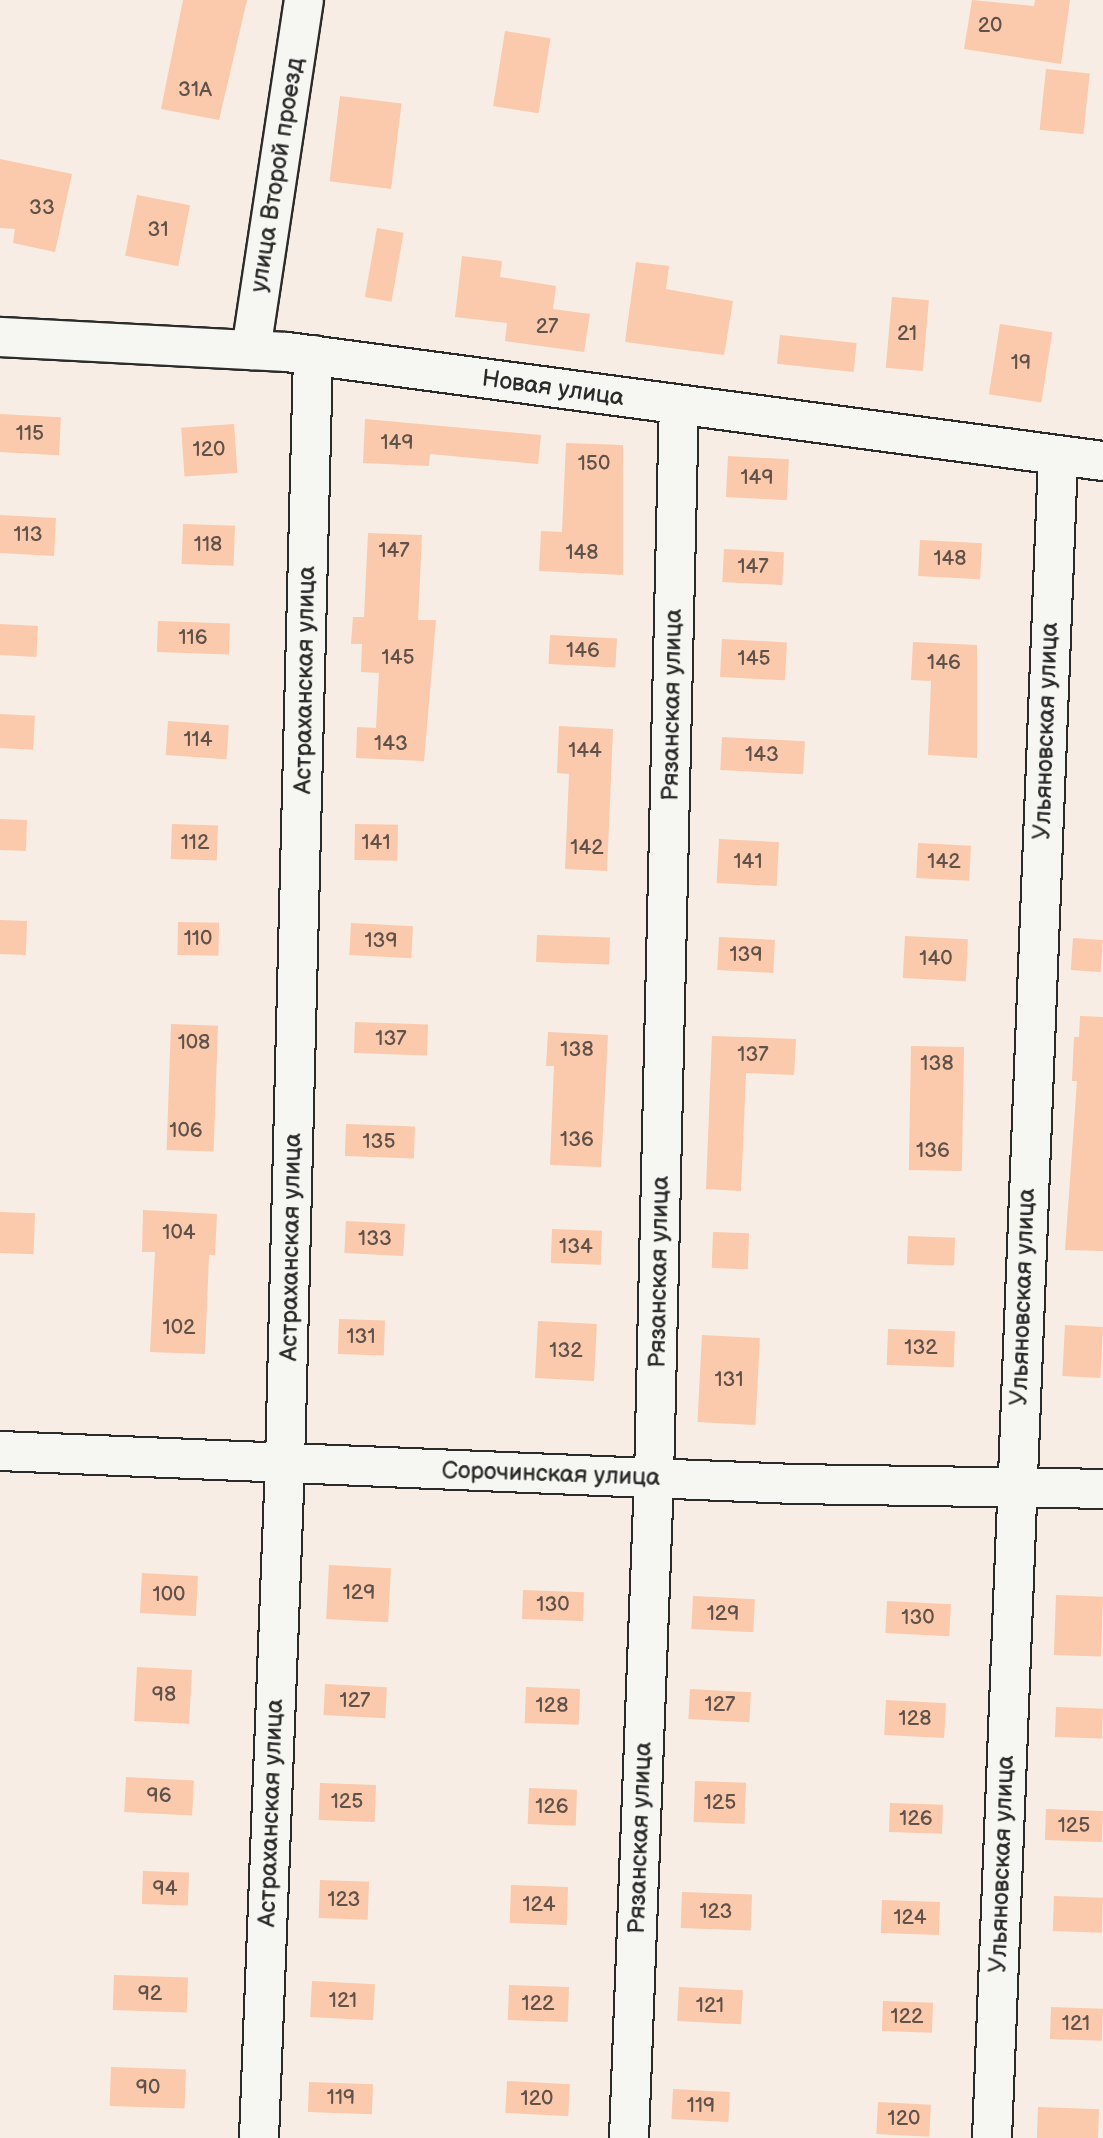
<!DOCTYPE html>
<html>
<head>
<meta charset="utf-8">
<style>
	body { margin:0 }
	#map { position:relative; width:1103px; height:2138px; overflow:hidden; background:#f7ede4; font-family:"Balsamiq Sans",sans-serif }
	div>[style] { position:absolute }
	.building>* { inset:0; background:#fbc9ab; transform-origin:0 0 }
	.roads { filter:drop-shadow(2px 0 #2b2b2b) drop-shadow(-2px 0 #2b2b2b) drop-shadow(0 2px #2b2b2b) drop-shadow(0 -2px #2b2b2b) }
	.minor>* { height:38px; margin:-19px; padding:0 19px; transform-origin:19px; border-radius:19px; background:#f6f6f2 }
	span { translate:-50% -50%; white-space:nowrap; text-align:center; line-height:1.15; -webkit-text-stroke:6px #f6f6f2; paint-order:stroke }
	.number-label { font-size:21px; color:#5f524b }
	.number-label span { -webkit-text-stroke-width:0 }
	.street-label { font-size:24px; color:#2b2b2b }
</style>
</head>
<body>
<div id="map">
	<div class="building">
		<div style="clip-path:polygon(183px 0,247px 0,219px 120px,161px 109px)"></div>
		<div style="clip-path:polygon(972px 0,1034px 6px,1035px 0,1070px 0,1061px 64px,964px 49px)"></div>
		<div style="left:505px;top:31px;width:46px;height:76px;rotate:9deg"></div>
		<div style="left:1046px;top:69px;width:44px;height:61px;rotate:6deg"></div>
		<div style="left:340px;top:96px;width:62px;height:86px;rotate:7deg"></div>
		<div style="clip-path:polygon(0 159px,72px 174px,55px 252px,13px 243px,15px 229px,0 228px)"></div>
		<div style="left:137px;top:195px;width:54px;height:62px;rotate:11deg"></div>
		<div style="left:377px;top:228px;width:27px;height:70px;rotate:10deg"></div>
		<div style="clip-path:polygon(462px 256px,502px 261px,500px 277px,556px 286px,553px 309px,590px 314px,584px 352px,505px 341px,507px 323px,455px 317px)"></div>
		<div style="clip-path:polygon(636px 262px,669px 266px,666px 289px,733px 301px,724px 355px,625px 342px)"></div>
		<div style="left:892px;top:297px;width:37px;height:71px;rotate:5deg"></div>
		<div style="left:1000px;top:324px;width:53px;height:71px;rotate:9deg"></div>
		<div style="left:780px;top:335px;width:77px;height:29px;rotate:6deg"></div>
		<div style="left:0;top:414px;width:61px;height:38px;rotate:3deg"></div>
		<div style="clip-path:polygon(365px 419px,541px 435px,538px 464px,430px 454px,429px 466px,363px 463px)"></div>
		<div style="left:234px;top:424px;width:49px;height:53px;rotate:86deg"></div>
		<div style="clip-path:polygon(566px 443px,623px 445px,623px 575px,539px 571px,541px 531px,562px 532px)"></div>
		<div style="left:728px;top:456px;width:61px;height:41px;rotate:3deg"></div>
		<div style="left:0;top:515px;width:56px;height:38px;rotate:3deg"></div>
		<div style="left:183px;top:524px;width:52px;height:40px;rotate:2deg"></div>
		<div style="clip-path:polygon(368px 533px,422px 535px,418px 620px,436px 620px,424px 761px,356px 758px,357px 727px,376px 728px,379px 673px,361px 672px,362px 644px,351px 644px,353px 617px,364px 617px)"></div>
		<div style="left:920px;top:540px;width:62px;height:36px;rotate:3deg"></div>
		<div style="left:724px;top:549px;width:60px;height:33px;rotate:3deg"></div>
		<div style="left:158px;top:621px;width:72px;height:31px;rotate:2deg"></div>
		<div style="left:0;top:624px;width:38px;height:31px;rotate:3deg"></div>
		<div style="left:550px;top:635px;width:67px;height:29px;rotate:3deg"></div>
		<div style="left:722px;top:639px;width:65px;height:38px;rotate:3deg"></div>
		<div style="clip-path:polygon(913px 642px,977px 645px,977px 758px,928px 755px,931px 681px,911px 680px)"></div>
		<div style="left:0;top:714px;width:35px;height:34px;rotate:3deg"></div>
		<div style="left:168px;top:721px;width:61px;height:34px;rotate:4deg"></div>
		<div style="clip-path:polygon(559px 726px,613px 729px,607px 871px,565px 869px,569px 774px,557px 773px)"></div>
		<div style="left:722px;top:737px;width:83px;height:33px;rotate:3deg"></div>
		<div style="left:0;top:819px;width:27px;height:31px;rotate:2deg"></div>
		<div style="left:172px;top:824px;width:46px;height:35px;rotate:2deg"></div>
		<div style="left:355px;top:824px;width:43px;height:36px;rotate:1deg"></div>
		<div style="left:719px;top:839px;width:60px;height:44px;rotate:3deg"></div>
		<div style="left:918px;top:843px;width:53px;height:35px;rotate:3deg"></div>
		<div style="left:0;top:920px;width:27px;height:34px;rotate:2deg"></div>
		<div style="left:178px;top:922px;width:41px;height:33px;rotate:1deg"></div>
		<div style="left:351px;top:923px;width:62px;height:32px;rotate:3deg"></div>
		<div style="left:537px;top:935px;width:73px;height:27px;rotate:2deg"></div>
		<div style="left:905px;top:936px;width:63px;height:42px;rotate:3deg"></div>
		<div style="left:719px;top:937px;width:56px;height:33px;rotate:3deg"></div>
		<div style="left:1073px;top:938px;width:30px;height:32px;rotate:4deg"></div>
		<div style="clip-path:polygon(1080px 1016px,1103px 1017px,1103px 1251px,1065px 1250px,1077px 1081px,1072px 1081px,1074px 1037px,1079px 1037px)"></div>
		<div style="left:355px;top:1022px;width:73px;height:31px;rotate:2deg"></div>
		<div style="left:171px;top:1024px;width:47px;height:126px;rotate:2deg"></div>
		<div style="clip-path:polygon(548px 1032px,608px 1035px,601px 1167px,550px 1165px,554px 1066px,546px 1066px)"></div>
		<div style="clip-path:polygon(712px 1036px,796px 1039px,794px 1075px,746px 1073px,741px 1191px,706px 1189px)"></div>
		<div style="left:911px;top:1046px;width:53px;height:124px;rotate:1deg"></div>
		<div style="left:346px;top:1124px;width:69px;height:32px;rotate:2deg"></div>
		<div style="clip-path:polygon(143px 1210px,217px 1214px,215px 1255px,209px 1255px,205px 1354px,150px 1352px,155px 1252px,142px 1252px)"></div>
		<div style="left:0;top:1212px;width:35px;height:41px;rotate:2deg"></div>
		<div style="left:346px;top:1221px;width:59px;height:32px;rotate:3deg"></div>
		<div style="left:552px;top:1229px;width:50px;height:34px;rotate:2deg"></div>
		<div style="left:713px;top:1232px;width:36px;height:36px;rotate:2deg"></div>
		<div style="left:908px;top:1236px;width:47px;height:28px;rotate:2deg"></div>
		<div style="left:339px;top:1319px;width:46px;height:35px;rotate:2deg"></div>
		<div style="left:538px;top:1321px;width:59px;height:57px;rotate:3deg"></div>
		<div style="left:1065px;top:1325px;width:38px;height:51px;rotate:3deg"></div>
		<div style="left:888px;top:1329px;width:67px;height:36px;rotate:2deg"></div>
		<div style="left:702px;top:1335px;width:58px;height:87px;rotate:3deg"></div>
		<div style="left:329px;top:1565px;width:62px;height:54px;rotate:3deg"></div>
		<div style="left:142px;top:1573px;width:56px;height:40px;rotate:3deg"></div>
		<div style="left:523px;top:1590px;width:61px;height:29px;rotate:2deg"></div>
		<div style="left:1056px;top:1595px;width:47px;height:60px;rotate:2deg"></div>
		<div style="left:693px;top:1596px;width:62px;height:33px;rotate:3deg"></div>
		<div style="left:887px;top:1601px;width:64px;height:32px;rotate:3deg"></div>
		<div style="left:137px;top:1667px;width:55px;height:54px;rotate:3deg"></div>
		<div style="left:325px;top:1684px;width:62px;height:31px;rotate:3deg"></div>
		<div style="left:526px;top:1687px;width:54px;height:36px;rotate:2deg"></div>
		<div style="left:690px;top:1689px;width:61px;height:30px;rotate:3deg"></div>
		<div style="left:886px;top:1700px;width:60px;height:35px;rotate:3deg"></div>
		<div style="left:1056px;top:1707px;width:47px;height:30px;rotate:2deg"></div>
		<div style="left:126px;top:1777px;width:68px;height:35px;rotate:3deg"></div>
		<div style="left:695px;top:1781px;width:51px;height:41px;rotate:2deg"></div>
		<div style="left:320px;top:1783px;width:56px;height:37px;rotate:2deg"></div>
		<div style="left:529px;top:1788px;width:48px;height:36px;rotate:2deg"></div>
		<div style="left:890px;top:1803px;width:53px;height:29px;rotate:2deg"></div>
		<div style="left:1046px;top:1809px;width:57px;height:31px;rotate:2deg"></div>
		<div style="left:143px;top:1871px;width:46px;height:33px;rotate:2deg"></div>
		<div style="left:320px;top:1880px;width:49px;height:38px;rotate:2deg"></div>
		<div style="left:511px;top:1885px;width:57px;height:38px;rotate:2deg"></div>
		<div style="left:682px;top:1892px;width:70px;height:36px;rotate:2deg"></div>
		<div style="left:1054px;top:1896px;width:49px;height:35px;rotate:2deg"></div>
		<div style="left:882px;top:1900px;width:58px;height:33px;rotate:2deg"></div>
		<div style="left:114px;top:1975px;width:74px;height:35px;rotate:2deg"></div>
		<div style="left:312px;top:1981px;width:63px;height:36px;rotate:3deg"></div>
		<div style="left:509px;top:1985px;width:60px;height:35px;rotate:2deg"></div>
		<div style="left:679px;top:1987px;width:64px;height:34px;rotate:3deg"></div>
		<div style="left:883px;top:2001px;width:50px;height:30px;rotate:2deg"></div>
		<div style="left:1051px;top:2007px;width:52px;height:32px;rotate:2deg"></div>
		<div style="left:111px;top:2067px;width:75px;height:39px;rotate:2deg"></div>
		<div style="left:507px;top:2081px;width:63px;height:32px;rotate:3deg"></div>
		<div style="left:309px;top:2082px;width:64px;height:30px;rotate:2deg"></div>
		<div style="left:673px;top:2089px;width:57px;height:30px;rotate:3deg"></div>
		<div style="left:878px;top:2102px;width:53px;height:32px;rotate:3deg"></div>
		<div style="left:1038px;top:2107px;width:61px;height:31px;rotate:2deg"></div>
	</div>
	<div class="roads">
		<div class="minor">
			<div style="left:0;top:337px;width:287px;rotate:3deg"></div>
			<div style="left:287px;top:352px;width:823px;rotate:7.61deg"></div>
			<div style="left:251px;top:350px;width:354px;rotate:-81.4deg"></div>
			<div style="left:0;top:1451px;width:794px;rotate:2.38deg"></div>
			<div style="left:793px;top:1484px;width:310px;rotate:0.9deg"></div>
			<div style="left:259px;top:2138px;width:676px;rotate:-87.79deg"></div>
			<div style="left:285px;top:1463px;width:1108px;rotate:-88.55deg"></div>
			<div style="left:629px;top:2138px;width:660px;rotate:-87.83deg"></div>
			<div style="left:654px;top:1478px;width:1073px;rotate:-88.67deg"></div>
			<div style="left:992px;top:2138px;width:1682px;rotate:-87.75deg"></div>
		</div>
	</div>
	<div class="number-label">
		<span style="left:990px;top:26px">20</span>
		<span style="left:195px;top:90px">31А</span>
		<span style="left:42px;top:208px">33</span>
		<span style="left:158px;top:230px">31</span>
		<span style="left:547px;top:327px">27</span>
		<span style="left:907px;top:334px">21</span>
		<span style="left:1021px;top:363px">19</span>
		<span style="left:30px;top:434px">115</span>
		<span style="left:397px;top:443px">149</span>
		<span style="left:209px;top:450px">120</span>
		<span style="left:594px;top:464px">150</span>
		<span style="left:757px;top:478px">149</span>
		<span style="left:28px;top:535px">113</span>
		<span style="left:208px;top:545px">118</span>
		<span style="left:394px;top:551px">147</span>
		<span style="left:582px;top:553px">148</span>
		<span style="left:950px;top:559px">148</span>
		<span style="left:753px;top:567px">147</span>
		<span style="left:193px;top:638px">116</span>
		<span style="left:583px;top:651px">146</span>
		<span style="left:398px;top:658px">145</span>
		<span style="left:754px;top:659px">145</span>
		<span style="left:944px;top:663px">146</span>
		<span style="left:198px;top:740px">114</span>
		<span style="left:391px;top:744px">143</span>
		<span style="left:585px;top:751px">144</span>
		<span style="left:762px;top:755px">143</span>
		<span style="left:195px;top:843px">112</span>
		<span style="left:376px;top:843px">141</span>
		<span style="left:587px;top:848px">142</span>
		<span style="left:748px;top:862px">141</span>
		<span style="left:944px;top:862px">142</span>
		<span style="left:198px;top:939px">110</span>
		<span style="left:381px;top:941px">139</span>
		<span style="left:746px;top:955px">139</span>
		<span style="left:936px;top:959px">140</span>
		<span style="left:391px;top:1039px">137</span>
		<span style="left:194px;top:1043px">108</span>
		<span style="left:577px;top:1050px">138</span>
		<span style="left:753px;top:1055px">137</span>
		<span style="left:937px;top:1064px">138</span>
		<span style="left:186px;top:1131px">106</span>
		<span style="left:577px;top:1140px">136</span>
		<span style="left:379px;top:1142px">135</span>
		<span style="left:933px;top:1151px">136</span>
		<span style="left:179px;top:1233px">104</span>
		<span style="left:375px;top:1239px">133</span>
		<span style="left:576px;top:1247px">134</span>
		<span style="left:179px;top:1328px">102</span>
		<span style="left:361px;top:1337px">131</span>
		<span style="left:921px;top:1348px">132</span>
		<span style="left:566px;top:1351px">132</span>
		<span style="left:729px;top:1380px">131</span>
		<span style="left:359px;top:1593px">129</span>
		<span style="left:169px;top:1595px">100</span>
		<span style="left:553px;top:1605px">130</span>
		<span style="left:723px;top:1614px">129</span>
		<span style="left:918px;top:1618px">130</span>
		<span style="left:164px;top:1695px">98</span>
		<span style="left:355px;top:1701px">127</span>
		<span style="left:720px;top:1705px">127</span>
		<span style="left:552px;top:1706px">128</span>
		<span style="left:915px;top:1719px">128</span>
		<span style="left:159px;top:1796px">96</span>
		<span style="left:347px;top:1802px">125</span>
		<span style="left:720px;top:1803px">125</span>
		<span style="left:552px;top:1807px">126</span>
		<span style="left:916px;top:1819px">126</span>
		<span style="left:1074px;top:1826px">125</span>
		<span style="left:165px;top:1889px">94</span>
		<span style="left:344px;top:1900px">123</span>
		<span style="left:539px;top:1905px">124</span>
		<span style="left:716px;top:1912px">123</span>
		<span style="left:910px;top:1918px">124</span>
		<span style="left:150px;top:1994px">92</span>
		<span style="left:343px;top:2001px">121</span>
		<span style="left:538px;top:2004px">122</span>
		<span style="left:710px;top:2006px">121</span>
		<span style="left:907px;top:2017px">122</span>
		<span style="left:1076px;top:2024px">121</span>
		<span style="left:148px;top:2088px">90</span>
		<span style="left:341px;top:2098px">119</span>
		<span style="left:537px;top:2099px">120</span>
		<span style="left:701px;top:2106px">119</span>
		<span style="left:904px;top:2119px">120</span>
	</div>
	<div class="street-label">
		<span style="left:277px;top:175px;rotate:-81deg">улица Второй проезд</span>
		<span style="left:553px;top:388px;rotate:8deg">Новая улица</span>
		<span style="left:305px;top:680px;rotate:-89deg">Астраханская улица</span>
		<span style="left:672px;top:705px;rotate:-89deg">Рязанская улица</span>
		<span style="left:1046px;top:731px;rotate:-88deg">Ульяновская улица</span>
		<span style="left:291px;top:1247px;rotate:-89deg">Астраханская улица</span>
		<span style="left:659px;top:1272px;rotate:-89deg">Рязанская улица</span>
		<span style="left:1023px;top:1297px;rotate:-88deg">Ульяновская улица</span>
		<span style="left:551px;top:1474px;rotate:2deg">Сорочинская улица</span>
		<span style="left:271px;top:1813px;rotate:-88deg">Астраханская улица</span>
		<span style="left:640px;top:1838px;rotate:-88deg">Рязанская улица</span>
		<span style="left:1002px;top:1864px;rotate:-88deg">Ульяновская улица</span>
	</div>
</div>
</body>
</html>
